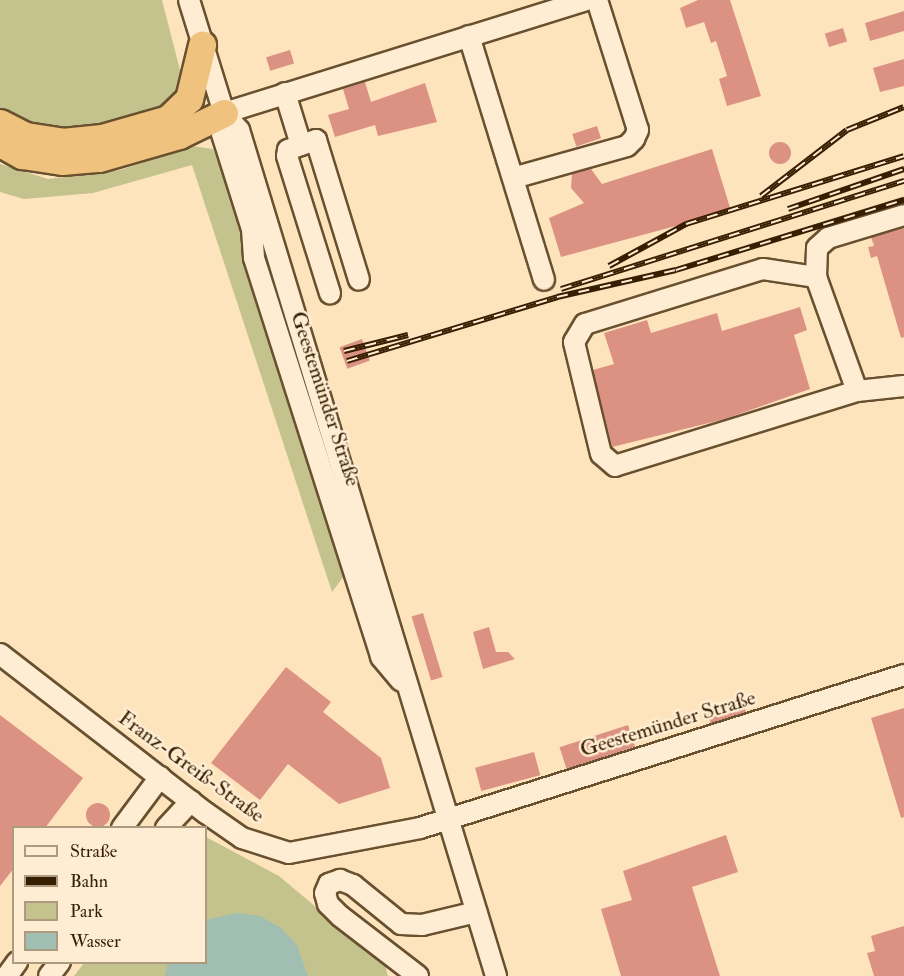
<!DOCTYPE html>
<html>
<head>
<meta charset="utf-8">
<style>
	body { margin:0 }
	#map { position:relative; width:904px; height:976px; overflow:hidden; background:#fee4bc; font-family:"IM FELL Double Pica",serif }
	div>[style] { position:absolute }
	.green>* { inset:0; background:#c4c38d }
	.water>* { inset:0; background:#a0beb2 }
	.building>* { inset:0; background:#dc9283; transform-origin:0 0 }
	.round { border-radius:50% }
	.roads { filter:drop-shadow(2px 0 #69502f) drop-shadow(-2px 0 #69502f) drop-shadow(0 2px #69502f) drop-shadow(0 -2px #69502f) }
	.minor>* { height:20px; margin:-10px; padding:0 10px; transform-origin:10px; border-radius:10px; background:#feedd3 }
	.highway>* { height:27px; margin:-13.5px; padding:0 13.5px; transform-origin:13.5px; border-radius:13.5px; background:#efc27e }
	.rail>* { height:6px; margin-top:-3px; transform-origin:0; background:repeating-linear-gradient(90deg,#feedd3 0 11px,#371e00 0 22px); box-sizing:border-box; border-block:2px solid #371e00 }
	span { translate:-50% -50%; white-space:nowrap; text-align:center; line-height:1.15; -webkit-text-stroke:5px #feedd3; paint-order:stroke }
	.street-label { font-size:21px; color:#371e00 }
	.legend { position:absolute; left:12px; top:826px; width:195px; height:138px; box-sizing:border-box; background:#feedd3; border:2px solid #ae9a7f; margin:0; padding:8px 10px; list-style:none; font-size:18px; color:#371e00 }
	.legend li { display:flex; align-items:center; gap:12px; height:30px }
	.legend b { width:30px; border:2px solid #ae9a7f }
</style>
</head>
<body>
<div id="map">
	<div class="green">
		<div style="clip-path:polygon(0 0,162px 0,182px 78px,168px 106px,92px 130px,55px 131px,0 111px)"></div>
		<div style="clip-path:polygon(192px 146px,213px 149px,244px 224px,347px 572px,332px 592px,192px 165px,93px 193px,24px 199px,0 192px,0 164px,48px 179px,120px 170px)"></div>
		<div style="clip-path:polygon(206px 837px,279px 876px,385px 965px,388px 976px,74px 976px,84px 963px,206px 962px)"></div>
	</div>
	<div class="water">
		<div style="clip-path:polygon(236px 913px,260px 916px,281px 928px,297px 945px,308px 976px,165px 976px,168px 963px,206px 962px,206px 920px)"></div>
	</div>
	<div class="building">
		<div style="clip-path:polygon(698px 0,730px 0,761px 96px,727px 106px,719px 79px,727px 76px,716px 41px,711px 43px,704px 22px,686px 28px,680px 8px)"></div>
		<div style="clip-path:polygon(904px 11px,904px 31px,870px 41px,865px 23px)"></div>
		<div style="left:843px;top:28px;width:14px;height:19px;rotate:73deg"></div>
		<div style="left:290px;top:50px;width:14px;height:25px;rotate:73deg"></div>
		<div style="clip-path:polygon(904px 59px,904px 86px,880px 92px,873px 68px)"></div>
		<div style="clip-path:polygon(365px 82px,371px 102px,425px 83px,437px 122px,378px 136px,375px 125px,335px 137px,328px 115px,349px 109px,343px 89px)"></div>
		<div style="left:597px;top:126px;width:13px;height:26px;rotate:72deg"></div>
		<div class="round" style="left:769px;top:142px;width:22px;height:22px"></div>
		<div style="clip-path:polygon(712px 149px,731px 211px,561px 257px,549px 218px,584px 203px,571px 188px,572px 174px,591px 169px,602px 184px)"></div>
		<div style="clip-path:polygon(904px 228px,904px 337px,901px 338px,877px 256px,871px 258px,868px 247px,874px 246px,871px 237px)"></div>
		<div style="clip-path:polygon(800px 307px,807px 330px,794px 335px,810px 389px,725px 419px,612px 447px,593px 370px,614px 364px,604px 333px,647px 320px,651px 333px,717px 313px,722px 331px)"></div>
		<div style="left:362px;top:339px;width:23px;height:24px;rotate:70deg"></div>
		<div style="left:423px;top:613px;width:67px;height:12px;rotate:73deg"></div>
		<div style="clip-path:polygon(489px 627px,496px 652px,508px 652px,515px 659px,483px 669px,473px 632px)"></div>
		<div style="clip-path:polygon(286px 667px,331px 702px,323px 712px,381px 758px,390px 788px,339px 804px,288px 764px,260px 800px,211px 763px)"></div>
		<div style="left:741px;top:697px;width:16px;height:37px;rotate:72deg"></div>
		<div style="clip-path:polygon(904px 708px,904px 817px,901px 818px,871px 718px)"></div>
		<div style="clip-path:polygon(0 715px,83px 778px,45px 828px,14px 828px,14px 868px,0 886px)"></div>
		<div style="left:628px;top:725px;width:23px;height:72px;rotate:72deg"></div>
		<div style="left:534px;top:752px;width:24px;height:61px;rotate:75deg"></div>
		<div class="round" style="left:86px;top:803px;width:24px;height:24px"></div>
		<div style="clip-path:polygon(726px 835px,738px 872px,692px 887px,720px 976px,621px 976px,601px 909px,632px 900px,623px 871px)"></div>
		<div style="clip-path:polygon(904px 926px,904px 976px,874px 976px,867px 953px,875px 951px,871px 936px)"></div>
	</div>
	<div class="roads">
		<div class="minor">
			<div style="left:189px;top:0;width:118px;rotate:72.8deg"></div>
			<div style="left:224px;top:113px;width:23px;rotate:49deg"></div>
			<div style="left:239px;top:130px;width:884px;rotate:73.1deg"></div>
			<div style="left:469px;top:36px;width:255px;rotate:72.9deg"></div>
			<div style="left:285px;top:93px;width:54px;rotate:72.9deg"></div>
			<div style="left:301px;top:145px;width:14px;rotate:159deg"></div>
			<div style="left:288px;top:150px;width:6px;rotate:99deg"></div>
			<div style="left:287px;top:156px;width:144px;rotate:72.6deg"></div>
			<div style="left:224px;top:113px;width:21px;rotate:95deg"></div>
			<div style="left:222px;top:134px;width:100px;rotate:72.5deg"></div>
			<div style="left:252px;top:229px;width:29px;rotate:86deg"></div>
			<div style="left:254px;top:258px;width:419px;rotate:72.3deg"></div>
			<div style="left:381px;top:657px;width:31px;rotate:50deg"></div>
			<div style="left:224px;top:113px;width:379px;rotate:-17.3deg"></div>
			<div style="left:301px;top:145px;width:16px;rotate:-18deg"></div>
			<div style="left:316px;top:140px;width:146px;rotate:72.9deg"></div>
			<div style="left:513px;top:178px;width:118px;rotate:-15.7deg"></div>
			<div style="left:627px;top:146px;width:10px;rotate:-45deg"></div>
			<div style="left:634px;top:139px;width:10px;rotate:-66deg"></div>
			<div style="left:638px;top:130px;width:136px;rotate:-107.5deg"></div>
			<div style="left:816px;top:277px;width:121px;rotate:70.2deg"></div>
			<div style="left:857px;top:391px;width:47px;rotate:-6.1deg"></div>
			<div style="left:857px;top:391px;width:253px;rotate:162.8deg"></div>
			<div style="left:615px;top:466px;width:18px;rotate:-139deg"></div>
			<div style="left:601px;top:454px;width:115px;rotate:-103.6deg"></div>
			<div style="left:574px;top:342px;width:21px;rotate:-59deg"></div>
			<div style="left:585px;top:324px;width:186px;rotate:-17.2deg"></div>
			<div style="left:763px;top:269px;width:54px;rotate:8.6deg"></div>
			<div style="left:816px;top:277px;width:29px;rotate:-88deg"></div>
			<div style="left:817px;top:248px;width:15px;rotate:-42deg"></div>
			<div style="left:828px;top:238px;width:79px;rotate:-16.8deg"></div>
			<div style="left:0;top:654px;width:260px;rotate:37.7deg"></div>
			<div style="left:206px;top:813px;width:44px;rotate:34.8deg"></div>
			<div style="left:242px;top:838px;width:49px;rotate:17.7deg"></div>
			<div style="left:289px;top:853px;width:133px;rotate:-10.8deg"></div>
			<div style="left:420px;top:828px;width:508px;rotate:-17.54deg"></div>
			<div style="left:122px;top:828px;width:64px;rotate:-53.3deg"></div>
			<div style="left:166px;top:828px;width:37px;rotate:-47deg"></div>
			<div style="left:7px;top:976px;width:17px;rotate:-54deg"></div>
			<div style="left:49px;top:976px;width:18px;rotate:-52deg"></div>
			<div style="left:418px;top:976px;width:98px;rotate:-142.4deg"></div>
			<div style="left:340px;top:916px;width:17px;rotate:-135deg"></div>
			<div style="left:328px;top:904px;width:11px;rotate:-105deg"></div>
			<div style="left:325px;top:893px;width:10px;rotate:-66deg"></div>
			<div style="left:329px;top:884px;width:12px;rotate:-20deg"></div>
			<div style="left:340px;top:880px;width:14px;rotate:21deg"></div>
			<div style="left:353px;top:885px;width:62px;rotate:39.1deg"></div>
			<div style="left:401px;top:924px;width:21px;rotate:3deg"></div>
			<div style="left:422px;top:925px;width:56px;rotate:-13.5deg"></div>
		</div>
		<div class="highway">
			<div style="left:0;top:123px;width:29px;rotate:27deg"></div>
			<div style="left:26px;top:136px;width:36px;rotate:9deg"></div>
			<div style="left:62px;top:142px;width:40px;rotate:-5.7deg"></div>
			<div style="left:102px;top:138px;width:69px;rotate:-16.1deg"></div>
			<div style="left:168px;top:119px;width:29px;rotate:-44deg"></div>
			<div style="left:189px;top:99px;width:56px;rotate:-76.5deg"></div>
			<div style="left:0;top:143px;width:25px;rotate:29deg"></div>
			<div style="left:22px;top:155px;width:40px;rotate:8.5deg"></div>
			<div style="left:62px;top:161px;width:37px;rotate:-5deg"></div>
			<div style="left:99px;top:158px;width:83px;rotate:-16deg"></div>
			<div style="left:179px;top:135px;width:50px;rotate:-26.1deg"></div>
		</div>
	</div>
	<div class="rail">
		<div style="left:761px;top:196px;width:108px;rotate:-37.5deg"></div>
		<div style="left:847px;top:130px;width:61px;rotate:-22deg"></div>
		<div style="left:788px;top:209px;width:123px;rotate:-19deg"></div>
		<div style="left:609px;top:266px;width:88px;rotate:-28.6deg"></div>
		<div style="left:686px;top:224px;width:228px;rotate:-17.3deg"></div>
		<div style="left:561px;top:289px;width:360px;rotate:-17.5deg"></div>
		<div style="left:344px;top:351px;width:66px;rotate:-14deg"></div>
		<div style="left:347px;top:361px;width:220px;rotate:-16.9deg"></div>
		<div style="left:557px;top:297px;width:122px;rotate:-12.8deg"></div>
		<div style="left:676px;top:270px;width:239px;rotate:-17.1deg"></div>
	</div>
	<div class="street-label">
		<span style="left:325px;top:399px;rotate:72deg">Geestemünder Straße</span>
		<span style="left:668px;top:724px;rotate:-17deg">Geestemünder Straße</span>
		<span style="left:191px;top:767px;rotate:36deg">Franz-Greiß-Straße</span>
	</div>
	<ul class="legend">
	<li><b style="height:8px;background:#feedd3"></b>Straße</li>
	<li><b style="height:8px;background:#371e00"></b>Bahn</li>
	<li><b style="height:16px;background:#c4c38d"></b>Park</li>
	<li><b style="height:16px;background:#a0beb2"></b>Wasser</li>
	</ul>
</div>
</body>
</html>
